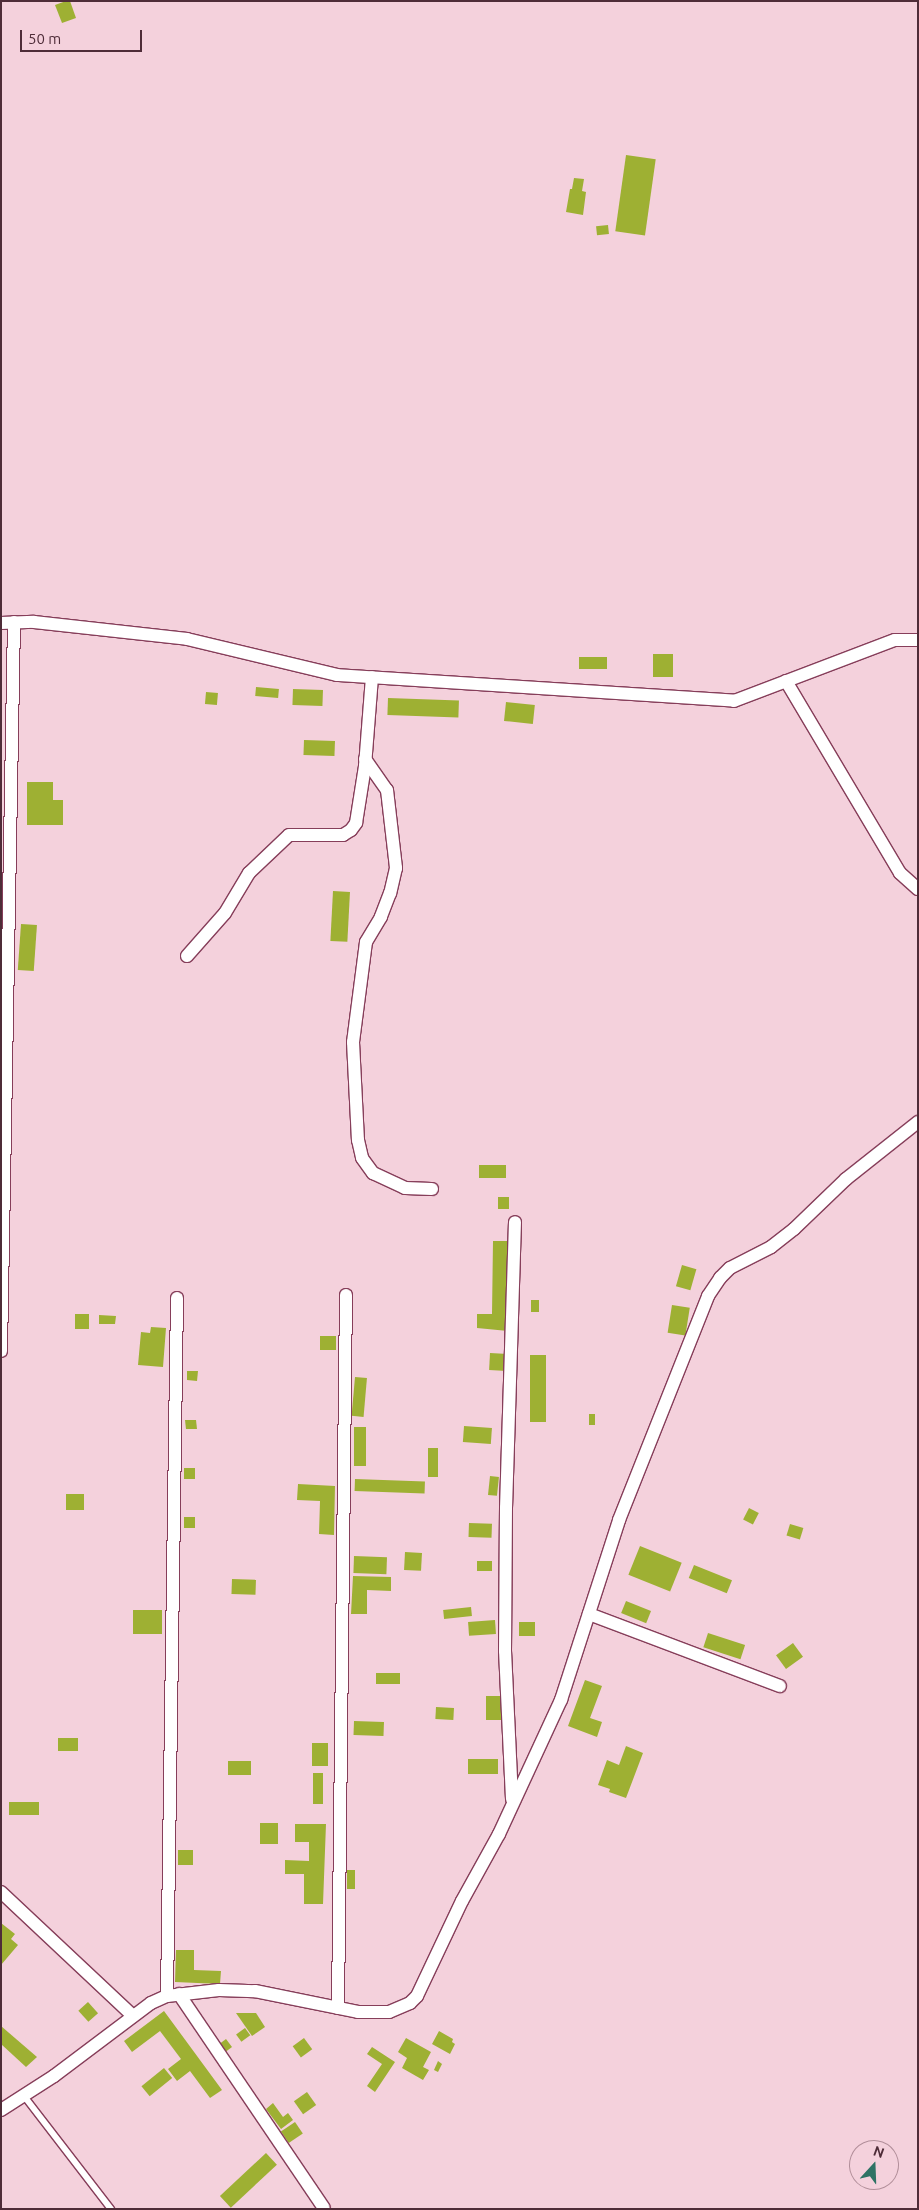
<!DOCTYPE html>
<html>
<head>
<meta charset="utf-8">
<style>
	body { margin:0 }
	#map { position:relative; width:919px; height:2210px; overflow:hidden; background:#f4d1dc; font-family:Ubuntu,sans-serif }
	div>[style] { position:absolute }
	.building>* { inset:0; background:#9eb033; transform-origin:0 0 }
	.roads { filter:drop-shadow(1px 0 #863e5a) drop-shadow(-1px 0 #863e5a) drop-shadow(0 1px #863e5a) drop-shadow(0 -1px #863e5a) }
	.lane>* { height:6px; margin:-3px; padding:0 3px; transform-origin:3px; border-radius:3px; background:#fff }
	.street>* { height:12px; margin:-6px; padding:0 6px; transform-origin:6px; border-radius:6px; background:#fff }
	span { translate:-50% -50%; white-space:nowrap; text-align:center; line-height:1.15; -webkit-text-stroke:4.5px #f4d1dc; paint-order:stroke }
	.frame { position:absolute; inset:0; border:2px solid #4e2c38; pointer-events:none }
	.north { position:absolute; left:849px; top:2140px; width:50px; height:50px; box-sizing:border-box; background:#f4d1dc; border:1px solid #b28f9a; border-radius:50%; rotate:20deg; font-size:14px; font-weight:700; line-height:20px; text-align:center; color:#4e2c38 }
	.north::after { content:''; display:block; margin:auto; width:18px; height:22px; background:#2f7365; clip-path:polygon(50% 0,100% 100%,50% 72%,0 100%) }
	.scale { position:absolute; left:20px; top:30px; width:122px; height:22px; box-sizing:border-box; border:2px solid #4e2c38; border-top:0; padding-left:6px; font-size:15px; line-height:18px; white-space:nowrap; color:#4e2c38; -webkit-text-stroke:4px #f4d1dc; paint-order:stroke }
</style>
</head>
<body>
<div id="map">
	<div class="building">
		<div style="clip-path:polygon(66px 1px,70px 1px,76px 18px,62px 23px,55px 5px)"></div>
		<div style="left:626px;top:155px;width:30px;height:77px;rotate:8deg"></div>
		<div style="clip-path:polygon(574px 178px,584px 179px,582px 191px,586px 192px,583px 215px,566px 212px,570px 189px,572px 189px)"></div>
		<div style="left:608px;top:225px;width:9px;height:12px;rotate:84deg"></div>
		<div style="left:653px;top:654px;width:20px;height:23px"></div>
		<div style="left:579px;top:657px;width:28px;height:12px"></div>
		<div style="left:256px;top:687px;width:23px;height:9px;rotate:5deg"></div>
		<div style="left:293px;top:689px;width:30px;height:16px;rotate:2deg"></div>
		<div style="left:206px;top:692px;width:12px;height:12px;rotate:5deg"></div>
		<div style="left:388px;top:698px;width:71px;height:17px;rotate:2deg"></div>
		<div style="left:506px;top:702px;width:29px;height:19px;rotate:6deg"></div>
		<div style="left:304px;top:740px;width:31px;height:15px;rotate:2deg"></div>
		<div style="clip-path:polygon(27px 782px,53px 782px,53px 800px,63px 800px,63px 825px,27px 825px)"></div>
		<div style="left:333px;top:891px;width:17px;height:50px;rotate:3deg"></div>
		<div style="left:21px;top:924px;width:16px;height:46px;rotate:4deg"></div>
		<div style="left:506px;top:1165px;width:13px;height:27px;rotate:90deg"></div>
		<div style="left:498px;top:1197px;width:11px;height:12px"></div>
		<div style="clip-path:polygon(493px 1241px,509px 1241px,508px 1331px,477px 1328px,477px 1314px,492px 1314px)"></div>
		<div style="left:682px;top:1265px;width:15px;height:22px;rotate:16deg"></div>
		<div style="left:531px;top:1300px;width:8px;height:12px"></div>
		<div style="left:672px;top:1305px;width:18px;height:28px;rotate:9deg"></div>
		<div style="left:75px;top:1314px;width:14px;height:15px"></div>
		<div style="clip-path:polygon(99px 1315px,116px 1316px,115px 1324px,99px 1324px)"></div>
		<div style="clip-path:polygon(151px 1327px,166px 1328px,163px 1367px,138px 1365px,141px 1332px,150px 1333px)"></div>
		<div style="left:320px;top:1336px;width:16px;height:14px"></div>
		<div style="left:490px;top:1353px;width:18px;height:17px;rotate:3deg"></div>
		<div style="left:530px;top:1355px;width:16px;height:67px"></div>
		<div style="clip-path:polygon(187px 1371px,198px 1371px,197px 1381px,187px 1380px)"></div>
		<div style="left:355px;top:1377px;width:12px;height:39px;rotate:5deg"></div>
		<div style="left:589px;top:1414px;width:6px;height:11px"></div>
		<div style="clip-path:polygon(185px 1420px,196px 1420px,197px 1429px,186px 1429px)"></div>
		<div style="left:464px;top:1426px;width:28px;height:16px;rotate:4deg"></div>
		<div style="left:354px;top:1427px;width:12px;height:39px"></div>
		<div style="left:428px;top:1448px;width:10px;height:29px"></div>
		<div style="left:195px;top:1468px;width:11px;height:11px;rotate:90deg"></div>
		<div style="left:490px;top:1476px;width:9px;height:19px;rotate:6deg"></div>
		<div style="left:355px;top:1479px;width:70px;height:12px;rotate:2deg"></div>
		<div style="clip-path:polygon(298px 1484px,335px 1486px,334px 1535px,319px 1534px,320px 1501px,297px 1500px)"></div>
		<div style="left:66px;top:1494px;width:18px;height:16px"></div>
		<div style="left:749px;top:1508px;width:11px;height:13px;rotate:27deg"></div>
		<div style="left:184px;top:1517px;width:11px;height:11px"></div>
		<div style="left:469px;top:1523px;width:23px;height:14px;rotate:2deg"></div>
		<div style="left:790px;top:1524px;width:14px;height:12px;rotate:17deg"></div>
		<div style="left:640px;top:1546px;width:45px;height:31px;rotate:22deg"></div>
		<div style="left:405px;top:1552px;width:17px;height:18px;rotate:3deg"></div>
		<div style="left:354px;top:1556px;width:33px;height:17px;rotate:2deg"></div>
		<div style="left:492px;top:1561px;width:10px;height:15px;rotate:90deg"></div>
		<div style="left:694px;top:1565px;width:41px;height:14px;rotate:22deg"></div>
		<div style="clip-path:polygon(353px 1576px,391px 1577px,391px 1591px,367px 1590px,367px 1614px,351px 1614px)"></div>
		<div style="left:232px;top:1579px;width:24px;height:15px;rotate:2deg"></div>
		<div style="left:626px;top:1601px;width:27px;height:13px;rotate:22deg"></div>
		<div style="left:471px;top:1607px;width:9px;height:28px;rotate:84deg"></div>
		<div style="left:133px;top:1610px;width:29px;height:24px"></div>
		<div style="left:495px;top:1620px;width:14px;height:27px;rotate:86deg"></div>
		<div style="left:519px;top:1622px;width:16px;height:14px"></div>
		<div style="left:708px;top:1633px;width:39px;height:15px;rotate:18deg"></div>
		<div style="left:793px;top:1643px;width:17px;height:21px;rotate:54deg"></div>
		<div style="left:376px;top:1673px;width:24px;height:11px"></div>
		<div style="clip-path:polygon(585px 1680px,602px 1686px,590px 1718px,602px 1722px,597px 1737px,568px 1726px)"></div>
		<div style="left:486px;top:1696px;width:15px;height:24px"></div>
		<div style="left:436px;top:1707px;width:18px;height:12px;rotate:3deg"></div>
		<div style="left:354px;top:1721px;width:30px;height:14px;rotate:2deg"></div>
		<div style="left:58px;top:1738px;width:20px;height:13px"></div>
		<div style="left:312px;top:1743px;width:16px;height:23px"></div>
		<div style="clip-path:polygon(626px 1746px,643px 1753px,626px 1798px,609px 1792px,610px 1789px,598px 1785px,607px 1760px,619px 1765px)"></div>
		<div style="left:468px;top:1759px;width:30px;height:15px"></div>
		<div style="left:228px;top:1761px;width:23px;height:14px"></div>
		<div style="left:313px;top:1773px;width:10px;height:31px"></div>
		<div style="left:9px;top:1802px;width:30px;height:13px"></div>
		<div style="left:260px;top:1823px;width:18px;height:21px"></div>
		<div style="clip-path:polygon(295px 1824px,326px 1824px,323px 1904px,304px 1904px,304px 1874px,285px 1874px,285px 1860px,309px 1861px,309px 1842px,295px 1842px)"></div>
		<div style="left:178px;top:1850px;width:15px;height:15px"></div>
		<div style="left:347px;top:1870px;width:8px;height:19px"></div>
		<div style="clip-path:polygon(1px 1923px,15px 1934px,11px 1939px,18px 1945px,1px 1965px)"></div>
		<div style="clip-path:polygon(176px 1950px,194px 1950px,194px 1970px,221px 1971px,220px 1984px,175px 1982px)"></div>
		<div style="left:88px;top:2002px;width:15px;height:13px;rotate:48deg"></div>
		<div style="clip-path:polygon(164px 2011px,222px 2090px,210px 2098px,190px 2071px,177px 2081px,168px 2069px,181px 2059px,160px 2031px,132px 2052px,124px 2041px)"></div>
		<div style="clip-path:polygon(236px 2013px,256px 2013px,265px 2027px,252px 2036px)"></div>
		<div style="clip-path:polygon(1px 2026px,37px 2057px,26px 2067px,1px 2044px)"></div>
		<div style="left:245px;top:2028px;width:9px;height:11px;rotate:54deg"></div>
		<div style="clip-path:polygon(439px 2031px,453px 2039px,452px 2042px,455px 2044px,450px 2054px,432px 2044px)"></div>
		<div style="left:304px;top:2038px;width:14px;height:14px;rotate:54deg"></div>
		<div style="clip-path:polygon(406px 2038px,431px 2052px,423px 2067px,429px 2070px,423px 2080px,402px 2068px,407px 2058px,398px 2052px)"></div>
		<div style="left:226px;top:2039px;width:10px;height:10px;rotate:53deg"></div>
		<div style="clip-path:polygon(372px 2047px,395px 2062px,375px 2092px,367px 2086px,382px 2064px,367px 2054px)"></div>
		<div style="clip-path:polygon(438px 2061px,442px 2064px,438px 2072px,434px 2070px)"></div>
		<div style="left:164px;top:2068px;width:13px;height:29px;rotate:51deg"></div>
		<div style="left:307px;top:2092px;width:16px;height:16px;rotate:55deg"></div>
		<div style="clip-path:polygon(273px 2103px,283px 2117px,288px 2113px,293px 2120px,281px 2129px,266px 2109px)"></div>
		<div style="left:295px;top:2122px;width:14px;height:17px;rotate:56deg"></div>
		<div style="left:266px;top:2153px;width:16px;height:63px;rotate:47deg"></div>
	</div>
	<div class="roads">
		<div class="lane">
			<div style="left:24px;top:2096px;width:143px;rotate:52.4deg"></div>
		</div>
		<div class="street">
			<div style="left:1px;top:623px;width:33px;rotate:-2deg"></div>
			<div style="left:34px;top:622px;width:154px;rotate:6.3deg"></div>
			<div style="left:187px;top:639px;width:154px;rotate:13.5deg"></div>
			<div style="left:337px;top:675px;width:398px;rotate:3.7deg"></div>
			<div style="left:734px;top:701px;width:172px;rotate:-20.8deg"></div>
			<div style="left:895px;top:640px;width:23px"></div>
			<div style="left:786px;top:681px;width:223px;rotate:59.3deg"></div>
			<div style="left:900px;top:873px;width:24px;rotate:42deg"></div>
			<div style="left:365px;top:759px;width:38px;rotate:55deg"></div>
			<div style="left:387px;top:790px;width:79px;rotate:83.4deg"></div>
			<div style="left:396px;top:868px;width:26px;rotate:103deg"></div>
			<div style="left:390px;top:893px;width:26px;rotate:111deg"></div>
			<div style="left:381px;top:917px;width:29px;rotate:121deg"></div>
			<div style="left:366px;top:942px;width:101px;rotate:97.4deg"></div>
			<div style="left:353px;top:1042px;width:98px;rotate:87.1deg"></div>
			<div style="left:358px;top:1140px;width:18px;rotate:77deg"></div>
			<div style="left:362px;top:1158px;width:19px;rotate:54deg"></div>
			<div style="left:373px;top:1173px;width:35px;rotate:25deg"></div>
			<div style="left:405px;top:1188px;width:27px;rotate:2deg"></div>
			<div style="left:187px;top:956px;width:57px;rotate:-48.5deg"></div>
			<div style="left:225px;top:913px;width:47px;rotate:-59deg"></div>
			<div style="left:249px;top:873px;width:55px;rotate:-43.5deg"></div>
			<div style="left:289px;top:835px;width:54px"></div>
			<div style="left:343px;top:835px;width:9px;rotate:-32deg"></div>
			<div style="left:351px;top:830px;width:9px;rotate:-54deg"></div>
			<div style="left:356px;top:823px;width:58px;rotate:-81deg"></div>
			<div style="left:365px;top:766px;width:89px;rotate:-85.5deg"></div>
			<div style="left:1px;top:1351px;width:729px;rotate:-88.98deg"></div>
			<div style="left:589px;top:1614px;width:204px;rotate:20.7deg"></div>
			<div style="left:512px;top:1799px;width:148px;rotate:-92.7deg"></div>
			<div style="left:505px;top:1651px;width:143px;rotate:-89.6deg"></div>
			<div style="left:506px;top:1508px;width:286px;rotate:-88.2deg"></div>
			<div style="left:1px;top:1892px;width:181px;rotate:43.2deg"></div>
			<div style="left:179px;top:1994px;width:258px;rotate:55.9deg"></div>
			<div style="left:167px;top:1996px;width:698px;rotate:-89.18deg"></div>
			<div style="left:338px;top:2008px;width:713px;rotate:-89.36deg"></div>
			<div style="left:1px;top:2110px;width:63px;rotate:-32.7deg"></div>
			<div style="left:54px;top:2076px;width:121px;rotate:-37deg"></div>
			<div style="left:151px;top:2003px;width:17px;rotate:-24deg"></div>
			<div style="left:167px;top:1996px;width:52px;rotate:-6.6deg"></div>
			<div style="left:219px;top:1990px;width:36px;rotate:2deg"></div>
			<div style="left:255px;top:1991px;width:105px;rotate:11.5deg"></div>
			<div style="left:358px;top:2012px;width:31px"></div>
			<div style="left:389px;top:2012px;width:23px;rotate:-23deg"></div>
			<div style="left:410px;top:2003px;width:10px;rotate:-45deg"></div>
			<div style="left:417px;top:1996px;width:105px;rotate:-64.7deg"></div>
			<div style="left:462px;top:1901px;width:77px;rotate:-61.1deg"></div>
			<div style="left:499px;top:1834px;width:148px;rotate:-65.2deg"></div>
			<div style="left:561px;top:1700px;width:189px;rotate:-72.1deg"></div>
			<div style="left:619px;top:1520px;width:241px;rotate:-68.3deg"></div>
			<div style="left:708px;top:1296px;width:22px;rotate:-56deg"></div>
			<div style="left:720px;top:1278px;width:14px;rotate:-45deg"></div>
			<div style="left:730px;top:1268px;width:46px;rotate:-27.1deg"></div>
			<div style="left:771px;top:1247px;width:29px;rotate:-38deg"></div>
			<div style="left:794px;top:1229px;width:72px;rotate:-43.9deg"></div>
			<div style="left:846px;top:1179px;width:92px;rotate:-38.4deg"></div>
		</div>
	</div>
	<div class="frame"></div>
	<div class="north">N</div>
	<div class="scale">50 m</div>
</div>
</body>
</html>
